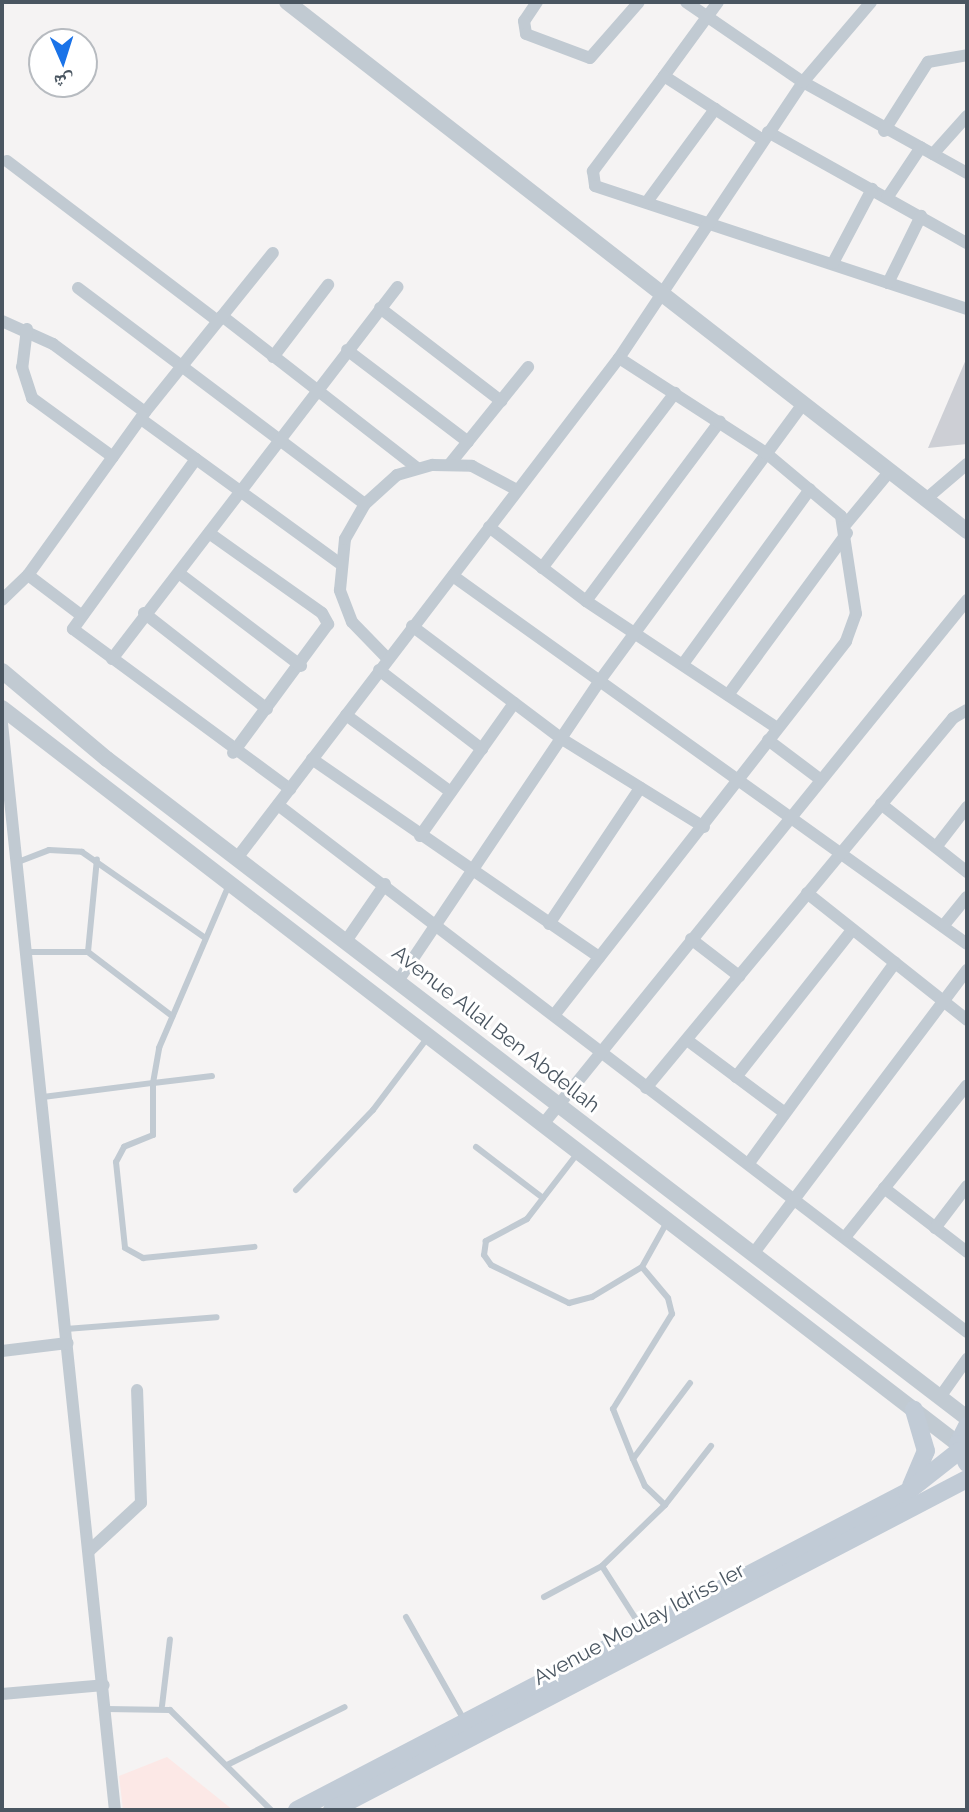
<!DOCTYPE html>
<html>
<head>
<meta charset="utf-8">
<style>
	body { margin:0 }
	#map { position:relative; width:969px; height:1812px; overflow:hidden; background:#f5f3f3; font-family:Raleway,"Noto Naskh Arabic",sans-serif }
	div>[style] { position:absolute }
	.medical>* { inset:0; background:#fce8e6 }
	.building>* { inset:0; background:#cdcfd5 }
	.service>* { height:6px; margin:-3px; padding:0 3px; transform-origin:3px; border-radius:3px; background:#c1cad2 }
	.minor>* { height:12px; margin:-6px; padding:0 6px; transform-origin:6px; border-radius:6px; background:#c1cad2 }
	.tertiary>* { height:16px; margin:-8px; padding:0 8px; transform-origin:8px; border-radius:8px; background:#c1cad2 }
	.secondary>* { height:18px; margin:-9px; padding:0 9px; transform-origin:9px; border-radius:9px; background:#c1cbd6 }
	span { translate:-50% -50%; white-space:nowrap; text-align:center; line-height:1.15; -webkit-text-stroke:6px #fff; paint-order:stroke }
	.street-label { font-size:21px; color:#4a5661 }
	.frame { position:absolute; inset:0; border:4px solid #4a5661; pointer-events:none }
	.north { position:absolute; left:28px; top:28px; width:70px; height:70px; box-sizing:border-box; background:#fff; border:2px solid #b7bbc0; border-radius:50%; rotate:177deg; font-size:19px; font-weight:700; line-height:28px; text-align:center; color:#4a5661 }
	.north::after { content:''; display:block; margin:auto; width:24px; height:32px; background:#1a73e8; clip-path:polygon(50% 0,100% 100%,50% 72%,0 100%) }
</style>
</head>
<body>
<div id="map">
	<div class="medical">
		<div style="clip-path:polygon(167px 1757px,233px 1810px,123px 1810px,119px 1776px)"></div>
	</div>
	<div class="building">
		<div style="clip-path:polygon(967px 357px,967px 444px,928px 448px)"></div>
	</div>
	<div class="service">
		<div style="left:18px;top:862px;width:33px;rotate:-21deg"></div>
		<div style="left:49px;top:850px;width:33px;rotate:3deg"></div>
		<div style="left:82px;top:852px;width:149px;rotate:34.9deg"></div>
		<div style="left:27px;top:952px;width:61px"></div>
		<div style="left:88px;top:952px;width:106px;rotate:37.3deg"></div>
		<div style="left:88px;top:952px;width:93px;rotate:-84.5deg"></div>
		<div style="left:212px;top:1076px;width:59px;rotate:173.2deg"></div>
		<div style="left:153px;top:1083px;width:52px;rotate:90deg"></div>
		<div style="left:153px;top:1135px;width:31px;rotate:158deg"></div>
		<div style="left:124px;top:1147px;width:17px;rotate:118deg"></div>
		<div style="left:116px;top:1162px;width:86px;rotate:84deg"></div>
		<div style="left:125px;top:1248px;width:21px;rotate:29deg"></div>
		<div style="left:143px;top:1258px;width:112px;rotate:-5.7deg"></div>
		<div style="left:43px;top:1097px;width:111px;rotate:-7.3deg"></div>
		<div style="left:153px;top:1083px;width:36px;rotate:-80deg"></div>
		<div style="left:159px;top:1048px;width:177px;rotate:-66.8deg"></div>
		<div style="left:476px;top:1147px;width:84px;rotate:37.3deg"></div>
		<div style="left:577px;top:1154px;width:82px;rotate:127.6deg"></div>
		<div style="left:527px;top:1219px;width:47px;rotate:151.8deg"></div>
		<div style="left:486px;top:1241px;width:14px;rotate:98deg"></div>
		<div style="left:484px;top:1255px;width:12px;rotate:55deg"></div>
		<div style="left:491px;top:1265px;width:87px;rotate:26deg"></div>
		<div style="left:569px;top:1303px;width:24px;rotate:-15deg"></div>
		<div style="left:592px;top:1297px;width:58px;rotate:-31deg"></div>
		<div style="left:296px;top:1190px;width:111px;rotate:-46.1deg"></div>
		<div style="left:373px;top:1110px;width:91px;rotate:-53deg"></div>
		<div style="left:66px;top:1329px;width:151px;rotate:-4.5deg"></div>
		<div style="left:633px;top:1459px;width:54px;rotate:-111.8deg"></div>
		<div style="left:613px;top:1409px;width:112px;rotate:-58.2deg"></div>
		<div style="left:672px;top:1314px;width:16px;rotate:-104deg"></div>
		<div style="left:668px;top:1298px;width:40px;rotate:-130deg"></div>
		<div style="left:642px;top:1267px;width:51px;rotate:-60.9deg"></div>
		<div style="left:665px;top:1505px;width:28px;rotate:-136deg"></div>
		<div style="left:645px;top:1486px;width:30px;rotate:-114deg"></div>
		<div style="left:633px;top:1459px;width:95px;rotate:-53.1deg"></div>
		<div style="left:544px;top:1597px;width:66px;rotate:-28.1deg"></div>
		<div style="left:406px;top:1617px;width:118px;rotate:60.6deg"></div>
		<div style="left:641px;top:1627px;width:72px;rotate:-122.6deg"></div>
		<div style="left:602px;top:1566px;width:88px;rotate:-44.1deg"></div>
		<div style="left:665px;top:1505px;width:75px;rotate:-52.1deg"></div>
		<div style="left:162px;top:1706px;width:67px;rotate:-83.2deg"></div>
		<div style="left:106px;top:1709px;width:64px;rotate:0.9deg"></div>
		<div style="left:170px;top:1710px;width:142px;rotate:44.7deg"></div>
		<div style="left:227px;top:1765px;width:131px;rotate:-26.2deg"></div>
	</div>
	<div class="minor">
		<div style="left:537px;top:2px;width:23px;rotate:124deg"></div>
		<div style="left:524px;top:21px;width:13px;rotate:81deg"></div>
		<div style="left:526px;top:34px;width:68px;rotate:20.6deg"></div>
		<div style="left:590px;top:58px;width:74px;rotate:-48.8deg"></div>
		<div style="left:686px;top:2px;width:142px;rotate:34.4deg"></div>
		<div style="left:803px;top:82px;width:188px;rotate:29deg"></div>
		<div style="left:718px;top:2px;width:92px;rotate:126.1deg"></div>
		<div style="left:664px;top:76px;width:118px;rotate:32.9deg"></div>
		<div style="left:664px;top:76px;width:119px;rotate:126.8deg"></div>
		<div style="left:593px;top:171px;width:15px;rotate:82deg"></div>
		<div style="left:595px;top:186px;width:392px;rotate:18.3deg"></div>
		<div style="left:884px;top:131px;width:82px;rotate:-57.5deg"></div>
		<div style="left:928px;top:62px;width:40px;rotate:-10deg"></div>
		<div style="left:768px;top:132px;width:228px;rotate:29.2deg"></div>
		<div style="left:933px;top:154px;width:51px;rotate:-48.2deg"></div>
		<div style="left:7px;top:161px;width:265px;rotate:37.2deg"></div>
		<div style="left:887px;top:198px;width:61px;rotate:-56.3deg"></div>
		<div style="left:649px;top:199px;width:112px;rotate:-53.7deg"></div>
		<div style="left:833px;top:263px;width:84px;rotate:-62.2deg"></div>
		<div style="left:888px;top:283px;width:75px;rotate:-63.8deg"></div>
		<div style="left:78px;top:288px;width:359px;rotate:37deg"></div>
		<div style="left:380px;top:308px;width:153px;rotate:37.5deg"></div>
		<div style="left:222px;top:316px;width:246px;rotate:37.9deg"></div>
		<div style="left:2px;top:321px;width:56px;rotate:24.3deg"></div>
		<div style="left:53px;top:344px;width:114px;rotate:36.5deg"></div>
		<div style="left:27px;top:329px;width:38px;rotate:97deg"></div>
		<div style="left:22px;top:367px;width:33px;rotate:72deg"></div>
		<div style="left:32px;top:398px;width:100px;rotate:36.1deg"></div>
		<div style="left:347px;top:350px;width:152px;rotate:37.2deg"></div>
		<div style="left:273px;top:357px;width:91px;rotate:-52.6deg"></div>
		<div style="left:141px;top:419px;width:245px;rotate:36deg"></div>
		<div style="left:196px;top:459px;width:210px;rotate:125.9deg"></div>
		<div style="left:73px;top:629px;width:270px;rotate:36.4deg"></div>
		<div style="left:449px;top:465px;width:126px;rotate:-51.1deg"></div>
		<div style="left:926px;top:499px;width:54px;rotate:-40.5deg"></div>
		<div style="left:846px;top:524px;width:69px;rotate:-50.3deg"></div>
		<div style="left:489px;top:527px;width:122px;rotate:37.3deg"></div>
		<div style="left:586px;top:601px;width:229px;rotate:33.6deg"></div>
		<div style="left:209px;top:533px;width:138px;rotate:35.3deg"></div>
		<div style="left:322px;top:613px;width:13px;rotate:61deg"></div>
		<div style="left:328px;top:624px;width:160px;rotate:126.4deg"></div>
		<div style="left:542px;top:568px;width:220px;rotate:-52.8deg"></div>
		<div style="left:180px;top:574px;width:152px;rotate:37.2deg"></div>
		<div style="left:28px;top:575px;width:63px;rotate:37.2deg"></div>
		<div style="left:453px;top:576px;width:632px;rotate:35.6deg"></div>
		<div style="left:2px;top:600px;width:36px;rotate:-44deg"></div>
		<div style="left:28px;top:575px;width:201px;rotate:-54.3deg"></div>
		<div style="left:145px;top:412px;width:204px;rotate:-51.2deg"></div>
		<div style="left:586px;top:601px;width:224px;rotate:-53.3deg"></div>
		<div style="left:144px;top:613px;width:156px;rotate:38deg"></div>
		<div style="left:412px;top:626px;width:188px;rotate:37deg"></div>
		<div style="left:562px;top:739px;width:167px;rotate:31.8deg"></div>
		<div style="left:387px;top:658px;width:50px;rotate:-134.2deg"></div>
		<div style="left:352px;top:622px;width:34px;rotate:-111deg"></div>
		<div style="left:340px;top:590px;width:51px;rotate:-84.4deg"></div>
		<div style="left:345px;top:539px;width:40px;rotate:-60.3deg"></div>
		<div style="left:365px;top:504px;width:43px;rotate:-42.2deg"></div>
		<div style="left:397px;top:475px;width:37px;rotate:-16deg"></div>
		<div style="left:433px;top:465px;width:39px;rotate:1deg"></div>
		<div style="left:472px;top:466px;width:51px;rotate:28.1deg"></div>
		<div style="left:112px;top:659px;width:469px;rotate:-52.5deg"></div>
		<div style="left:683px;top:664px;width:216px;rotate:-54deg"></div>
		<div style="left:379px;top:670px;width:130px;rotate:37.5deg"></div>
		<div style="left:728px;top:695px;width:201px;rotate:-53.7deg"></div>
		<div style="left:346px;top:715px;width:130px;rotate:36.3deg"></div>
		<div style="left:2px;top:723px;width:1093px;rotate:84.07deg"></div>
		<div style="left:768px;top:740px;width:66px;rotate:37deg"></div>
		<div style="left:312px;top:759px;width:349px;rotate:34.6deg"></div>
		<div style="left:881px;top:804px;width:110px;rotate:38.3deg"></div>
		<div style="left:278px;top:805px;width:867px;rotate:37.41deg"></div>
		<div style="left:420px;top:836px;width:163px;rotate:-54.7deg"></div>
		<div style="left:936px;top:847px;width:51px;rotate:-52.2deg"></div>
		<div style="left:237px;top:858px;width:629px;rotate:-52.62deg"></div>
		<div style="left:619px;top:358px;width:332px;rotate:-56.3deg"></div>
		<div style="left:803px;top:82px;width:105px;rotate:-49.6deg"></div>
		<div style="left:807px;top:893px;width:204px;rotate:38.4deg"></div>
		<div style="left:549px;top:924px;width:164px;rotate:-56.2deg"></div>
		<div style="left:944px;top:925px;width:36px;rotate:-51deg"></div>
		<div style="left:691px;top:939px;width:61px;rotate:37.6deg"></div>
		<div style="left:346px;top:941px;width:69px;rotate:-55.6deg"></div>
		<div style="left:398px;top:981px;width:359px;rotate:-56.1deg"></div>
		<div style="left:598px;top:683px;width:346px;rotate:-53.7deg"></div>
		<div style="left:555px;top:1014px;width:473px;rotate:-52deg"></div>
		<div style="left:846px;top:641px;width:29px;rotate:-70deg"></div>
		<div style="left:856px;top:614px;width:99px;rotate:-98.7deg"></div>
		<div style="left:841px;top:516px;width:98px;rotate:-140deg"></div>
		<div style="left:766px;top:453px;width:175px;rotate:-147.1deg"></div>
		<div style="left:687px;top:1040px;width:122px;rotate:36.7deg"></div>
		<div style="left:736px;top:1077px;width:187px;rotate:-51.7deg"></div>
		<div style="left:646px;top:1088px;width:481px;rotate:-50.3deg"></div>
		<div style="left:953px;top:718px;width:16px;rotate:-30deg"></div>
		<div style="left:544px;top:1123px;width:673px;rotate:-51.03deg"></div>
		<div style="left:749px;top:1163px;width:248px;rotate:-53.9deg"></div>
		<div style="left:884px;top:1188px;width:105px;rotate:37.6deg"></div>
		<div style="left:935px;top:1228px;width:53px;rotate:-52.7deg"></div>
		<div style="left:846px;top:1236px;width:193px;rotate:-51.3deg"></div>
		<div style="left:753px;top:1254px;width:356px;rotate:-53deg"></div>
		<div style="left:2px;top:1351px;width:66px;rotate:-6.9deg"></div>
		<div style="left:940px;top:1397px;width:47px;rotate:-54.6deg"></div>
		<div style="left:90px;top:1550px;width:69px;rotate:-42.7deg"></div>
		<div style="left:141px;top:1503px;width:113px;rotate:-92deg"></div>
		<div style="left:2px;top:1694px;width:102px;rotate:-5deg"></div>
	</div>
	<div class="tertiary">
		<div style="left:287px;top:2px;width:862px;rotate:37.88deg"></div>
		<div style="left:2px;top:671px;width:137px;rotate:40deg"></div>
		<div style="left:107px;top:759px;width:1083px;rotate:37.46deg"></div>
		<div style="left:2px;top:708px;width:1206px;rotate:37.59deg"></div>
	</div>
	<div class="secondary">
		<div style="left:967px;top:1426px;width:20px;rotate:117deg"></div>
		<div style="left:958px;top:1444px;width:21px;rotate:65deg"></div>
		<div style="left:911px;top:1486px;width:38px;rotate:-67deg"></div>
		<div style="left:926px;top:1451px;width:43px;rotate:-106.3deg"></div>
		<div style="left:297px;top:1810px;width:688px;rotate:-27.53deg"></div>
		<div style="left:907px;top:1492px;width:66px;rotate:-38.3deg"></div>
		<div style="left:332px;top:1810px;width:716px;rotate:-27.53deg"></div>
	</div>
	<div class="street-label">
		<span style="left:496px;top:1029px;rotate:38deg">Avenue Allal Ben Abdellah</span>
		<span style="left:639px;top:1624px;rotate:-28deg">Avenue Moulay Idriss Ier</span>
	</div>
	<div class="frame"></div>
	<div class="north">ش</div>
</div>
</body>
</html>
